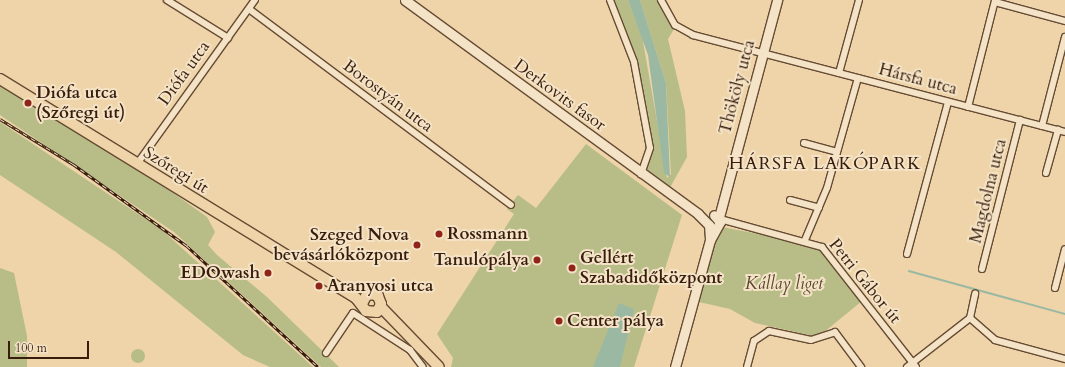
<!DOCTYPE html>
<html>
<head>
<meta charset="utf-8">
<style>
	body { margin:0 }
	#map { position:relative; width:1065px; height:367px; overflow:hidden; background:#eed4a8; font-family:Cardo,serif }
	div>[style] { position:absolute }
	.green>* { inset:0; background:#b8bd88 }
	.round { border-radius:50% }
	.water>* { inset:0; background:#9bb9a2 }
	.stream>* { height:1.5px; margin:-0.75px; padding:0 0.75px; transform-origin:0.75px; border-radius:0.75px; background:#9bb9a2 }
	.roads { filter:drop-shadow(1px 0 #664b34) drop-shadow(-1px 0 #664b34) drop-shadow(0 1px #664b34) drop-shadow(0 -1px #664b34) }
	.street>* { height:6px; margin:-3px; padding:0 3px; transform-origin:3px; border-radius:3px; background:#f4e3c6 }
	.secondary>* { height:9px; margin:-4.5px; padding:0 4.5px; transform-origin:4.5px; border-radius:4.5px; background:#f4e3c6 }
	.primary>* { height:10px; margin:-5px; padding:0 5px; transform-origin:5px; border-radius:5px; background:#eed4a8 }
	.rail>* { height:3px; margin-top:-1.5px; transform-origin:0; background:repeating-linear-gradient(90deg,#f4e3c6 0 4.5px,#381d0d 0 9px); box-sizing:border-box; border-block:1px solid #381d0d }
	.dots>* { width:11px; height:11px; translate:-50% -50%; box-sizing:border-box; border:2px solid #f4e3c6; border-radius:50% }
	span { translate:-50% -50%; white-space:nowrap; text-align:center; line-height:1.15; -webkit-text-stroke:4px #f4e3c6; paint-order:stroke }
	.street-label { font-size:17px; color:#381d0d }
	.poi-label { font-size:17px; color:#381d0d; font-weight:700 }
	.left { translate:0 -50%; text-align:left }
	.right { translate:-100% -50%; text-align:right }
	.park-label { font-size:17px; color:#58452c; font-style:italic }
	.neighbourhood-label { font-size:18px; color:#381d0d; letter-spacing:1px }
	.scale { position:absolute; left:8px; top:341px; width:81px; height:18px; box-sizing:border-box; border:2px solid #381d0d; border-top:0; padding-left:5px; font-size:12px; line-height:14px; white-space:nowrap; color:#381d0d; -webkit-text-stroke:3px #f4e3c6; paint-order:stroke }
</style>
</head>
<body>
<div id="map">
	<div class="green">
		<div style="clip-path:polygon(610px 0,628px 0,642px 36px,667px 178px,671px 174px,666px 83px,640px 0,658px 0,674px 29px,668px 39px,685px 111px,687px 157px,667px 193px,641px 174px,649px 156px,634px 62px)"></div>
		<div style="clip-path:polygon(0 84px,152px 178px,207px 217px,215px 232px,208px 245px,217px 255px,267px 297px,339px 367px,321px 367px,174px 232px,0 115px)"></div>
		<div style="clip-path:polygon(0 122px,162px 230px,313px 367px,270px 367px,243px 355px,116px 252px,0 175px)"></div>
		<div style="clip-path:polygon(586px 144px,682px 215px,634px 367px,451px 367px,453px 358px,437px 334px,514px 214px,507px 209px,518px 195px,536px 208px)"></div>
		<div style="clip-path:polygon(722px 227px,806px 243px,824px 252px,862px 301px,818px 337px,755px 323px,730px 309px,699px 302px,717px 230px)"></div>
		<div style="clip-path:polygon(0 268px,14px 273px,27px 336px,27px 367px,0 367px)"></div>
		<div class="round" style="left:131px;top:349px;width:14px;height:14px"></div>
	</div>
	<div class="water">
		<div style="clip-path:polygon(628px 0,640px 0,666px 83px,670px 177px,664px 173px,648px 55px)"></div>
		<div style="clip-path:polygon(619px 303px,634px 309px,620px 367px,593px 367px)"></div>
	</div>
	<div class="stream">
		<div style="left:909px;top:271px;width:162px;rotate:15.4deg"></div>
	</div>
	<div class="roads">
		<div class="street">
			<div style="left:167px;top:0;width:72px;rotate:31.9deg"></div>
			<div style="left:610px;top:0;width:66px;rotate:68.8deg"></div>
			<div style="left:634px;top:62px;width:87px;rotate:79.5deg"></div>
			<div style="left:650px;top:148px;width:28px;rotate:109deg"></div>
			<div style="left:661px;top:0;width:29px;rotate:61deg"></div>
			<div style="left:675px;top:25px;width:21px;rotate:29deg"></div>
			<div style="left:693px;top:35px;width:384px;rotate:14.6deg"></div>
			<div style="left:995px;top:2px;width:73px;rotate:15.2deg"></div>
			<div style="left:249px;top:9px;width:327px;rotate:36.8deg"></div>
			<div style="left:839px;top:73px;width:76px;rotate:-74.7deg"></div>
			<div style="left:968px;top:107px;width:110px;rotate:-75.8deg"></div>
			<div style="left:1042px;top:126px;width:92px;rotate:-75.5deg"></div>
			<div style="left:804px;top:143px;width:34px;rotate:15deg"></div>
			<div style="left:137px;top:164px;width:202px;rotate:-54.3deg"></div>
			<div style="left:1046px;top:173px;width:45px;rotate:-74.4deg"></div>
			<div style="left:790px;top:200px;width:30px;rotate:15deg"></div>
			<div style="left:720px;top:219px;width:106px;rotate:15.4deg"></div>
			<div style="left:822px;top:247px;width:152px;rotate:51.9deg"></div>
			<div style="left:805px;top:240px;width:56px;rotate:-67.1deg"></div>
			<div style="left:827px;top:188px;width:114px;rotate:-74.3deg"></div>
			<div style="left:907px;top:254px;width:157px;rotate:-74.9deg"></div>
			<div style="left:982px;top:269px;width:154px;rotate:-75.7deg"></div>
			<div style="left:1055px;top:288px;width:40px;rotate:-75.6deg"></div>
			<div style="left:970px;top:318px;width:33px;rotate:41deg"></div>
			<div style="left:995px;top:340px;width:73px;rotate:15.2deg"></div>
			<div style="left:326px;top:353px;width:48px;rotate:-56deg"></div>
			<div style="left:353px;top:313px;width:68px;rotate:33deg"></div>
			<div style="left:410px;top:350px;width:21px;rotate:53deg"></div>
			<div style="left:747px;top:367px;width:27px;rotate:-75deg"></div>
			<div style="left:754px;top:341px;width:18px;rotate:-34deg"></div>
			<div style="left:769px;top:331px;width:43px;rotate:12.1deg"></div>
			<div style="left:811px;top:340px;width:25px;rotate:-18deg"></div>
			<div style="left:835px;top:332px;width:44px;rotate:53.4deg"></div>
			<div style="left:907px;top:367px;width:80px;rotate:-37.9deg"></div>
			<div style="left:970px;top:318px;width:25px;rotate:-78deg"></div>
		</div>
		<div class="secondary">
			<div style="left:405px;top:0;width:363px;rotate:36.1deg"></div>
			<div style="left:698px;top:214px;width:16px;rotate:45deg"></div>
			<div style="left:709px;top:225px;width:15px;rotate:86deg"></div>
			<div style="left:719px;top:217px;width:225px;rotate:-75deg"></div>
			<div style="left:675px;top:367px;width:132px;rotate:-74.6deg"></div>
			<div style="left:710px;top:240px;width:21px;rotate:-61deg"></div>
			<div style="left:720px;top:222px;width:9px;rotate:-131deg"></div>
		</div>
		<div class="primary">
			<div style="left:0;top:79px;width:418px;rotate:31.6deg"></div>
			<div style="left:356px;top:298px;width:16px;rotate:52deg"></div>
			<div style="left:366px;top:311px;width:11px;rotate:5deg"></div>
			<div style="left:377px;top:312px;width:9px;rotate:-63deg"></div>
			<div style="left:381px;top:304px;width:9px;rotate:-111deg"></div>
			<div style="left:378px;top:296px;width:6px;rotate:-162deg"></div>
			<div style="left:372px;top:294px;width:6px;rotate:162deg"></div>
			<div style="left:366px;top:296px;width:9px;rotate:117deg"></div>
			<div style="left:381px;top:307px;width:83px;rotate:46deg"></div>
		</div>
	</div>
	<div class="rail">
		<div style="left:0;top:119px;width:86px;rotate:31.7deg"></div>
		<div style="left:73px;top:164px;width:140px;rotate:35.7deg"></div>
		<div style="left:187px;top:246px;width:178px;rotate:42.7deg"></div>
	</div>
	<div class="dots">
		<div style="left:28px;top:103px;background:#8f2418"></div>
		<div style="left:439px;top:234px;background:#8f2418"></div>
		<div style="left:417px;top:245px;background:#8f2418"></div>
		<div style="left:537px;top:260px;background:#8f2418"></div>
		<div style="left:572px;top:268px;background:#8f2418"></div>
		<div style="left:268px;top:273px;background:#8f2418"></div>
		<div style="left:319px;top:286px;background:#8f2418"></div>
		<div style="left:559px;top:321px;background:#8f2418"></div>
	</div>
	<div class="street-label">
		<span style="left:184px;top:73px;rotate:-54deg">Diófa utca</span>
		<span style="left:918px;top:79px;rotate:15deg">Hársfa utca</span>
		<span style="left:737px;top:87px;rotate:-75deg">Thököly utca</span>
		<span style="left:560px;top:95px;rotate:36deg">Derkovits fasor</span>
		<span style="left:388px;top:96px;rotate:37deg">Borostyán utca</span>
		<span style="left:176px;top:170px;rotate:32deg">Szőregi út</span>
		<span style="left:988px;top:191px;rotate:-76deg">Magdolna utca</span>
		<span style="left:865px;top:281px;rotate:51deg">Petri Gábor út</span>
	</div>
	<div class="poi-label">
		<span class="left" style="left:36px;top:103px">Diófa utca<br>(Szőregi út)</span>
		<span class="left" style="left:447px;top:234px">Rossmann</span>
		<span class="right" style="left:409px;top:245px">Szeged Nova<br>bevásárlóközpont</span>
		<span class="left" style="left:580px;top:268px">Gellért<br>Szabadidőközpont</span>
		<span class="right" style="left:529px;top:260px">Tanulópálya</span>
		<span class="right" style="left:260px;top:273px">EDOwash</span>
		<span class="left" style="left:327px;top:286px">Aranyosi utca</span>
		<span class="left" style="left:567px;top:321px">Center pálya</span>
	</div>
	<div class="park-label">
		<span style="left:784px;top:284px">Kállay liget</span>
	</div>
	<div class="neighbourhood-label">
		<span style="left:825px;top:164px">HÁRSFA LAKÓPARK</span>
	</div>
	<div class="scale">100 m</div>
</div>
</body>
</html>
